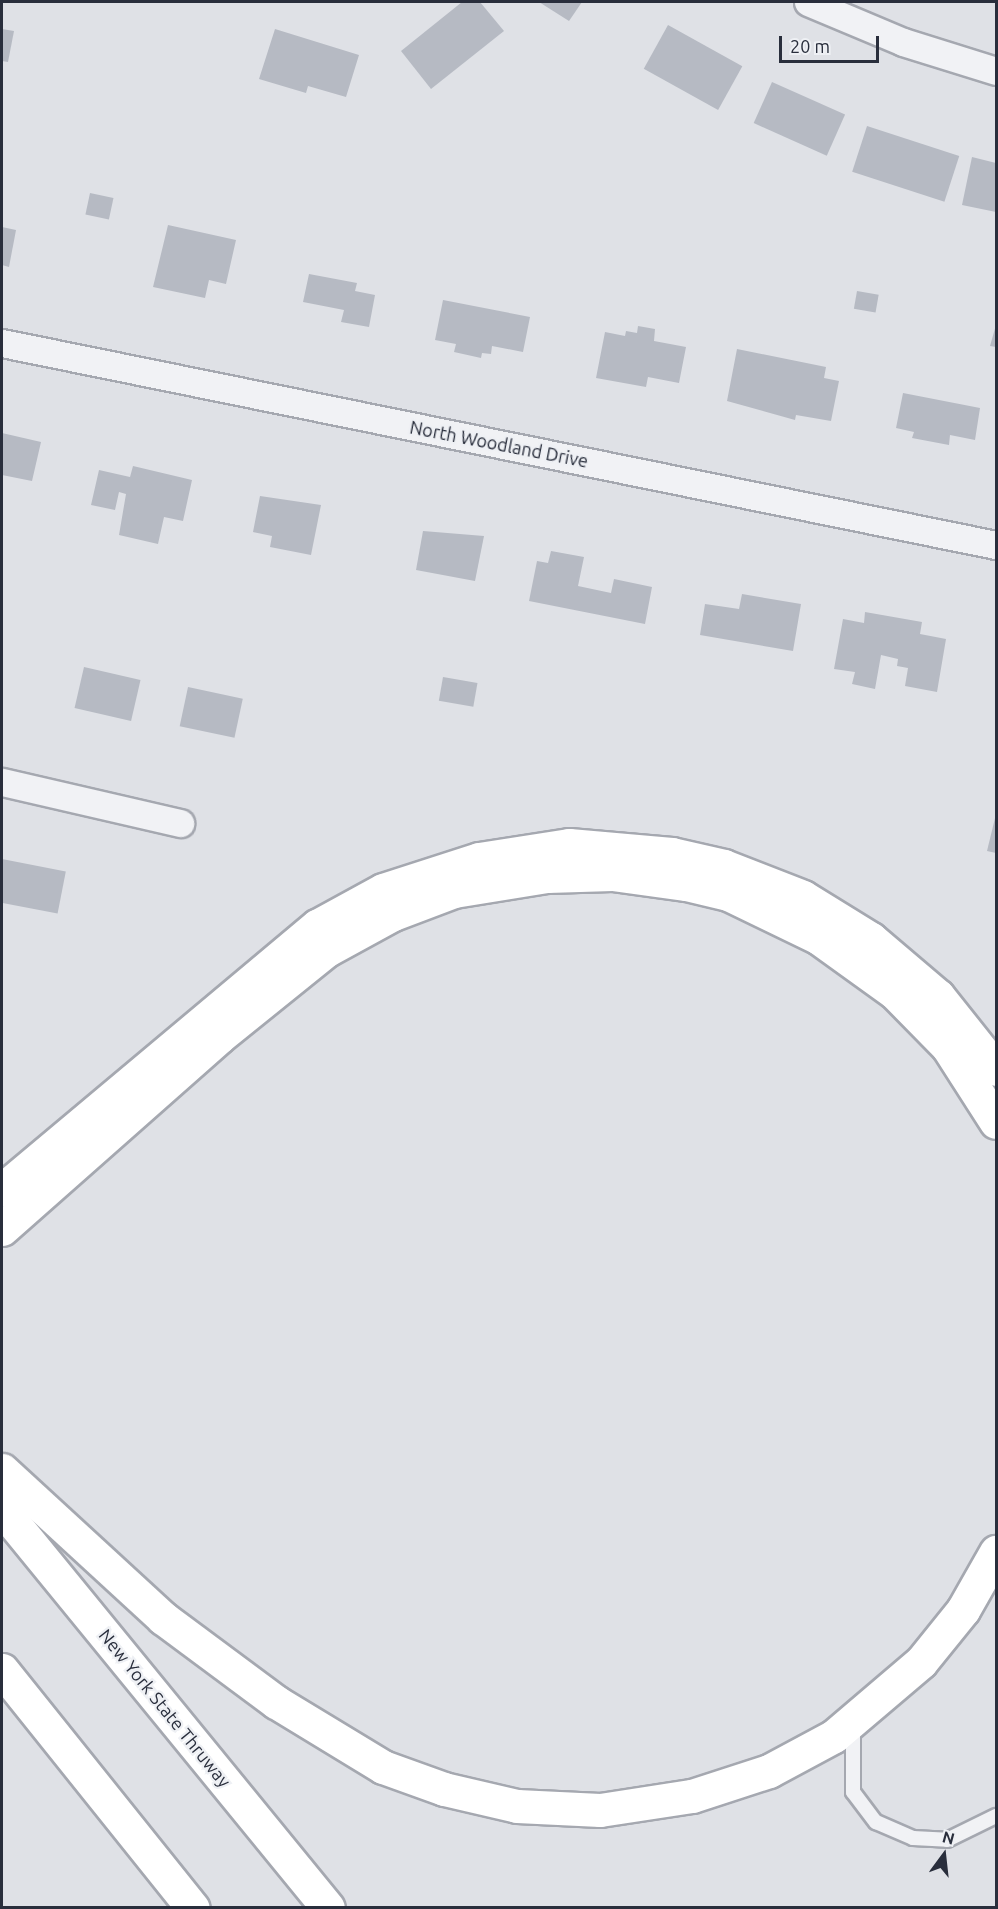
<!DOCTYPE html>
<html>
<head>
<meta charset="utf-8">
<style>
	body { margin:0 }
	#map { position:relative; width:998px; height:1909px; overflow:hidden; background:#dfe1e6; font-family:Ubuntu,sans-serif }
	div>[style] { position:absolute }
	.building>* { inset:0; background:#b6bac3; transform-origin:0 0 }
	.roads { filter:drop-shadow(2px 0 #a5a8b0) drop-shadow(-2px 0 #a5a8b0) drop-shadow(0 2px #a5a8b0) drop-shadow(0 -2px #a5a8b0) }
	.service>* { height:14px; margin:-7px; padding:0 7px; transform-origin:7px; border-radius:7px; background:#f1f2f5 }
	.minor>* { height:27px; margin:-13.5px; padding:0 13.5px; transform-origin:13.5px; border-radius:13.5px; background:#f1f2f5 }
	.motorway>* { height:33px; margin:-16.5px; padding:0 16.5px; transform-origin:16.5px; border-radius:16.5px; background:#fff }
	span { translate:-50% -50%; white-space:nowrap; text-align:center; line-height:1.15; -webkit-text-stroke:4.5px #eef0f4; paint-order:stroke }
	.street-label { font-size:18px; color:#292e3c }
	.frame { position:absolute; inset:0; border:3px solid #292e3c; pointer-events:none }
	.north { position:absolute; left:914px; top:1825px; width:60px; height:60px; -webkit-text-stroke:4px #eef0f4; paint-order:stroke; rotate:15deg; font-size:16px; font-weight:700; line-height:24px; text-align:center; color:#292e3c }
	.north::after { content:''; display:block; margin:auto; width:21px; height:27px; background:#292e3c; clip-path:polygon(50% 0,100% 100%,50% 72%,0 100%) }
	.scale { position:absolute; left:779px; top:36px; width:100px; height:27px; box-sizing:border-box; border:3px solid #292e3c; border-top:0; padding-left:8px; font-size:18px; line-height:21px; white-space:nowrap; color:#292e3c; -webkit-text-stroke:4px #eef0f4; paint-order:stroke }
</style>
</head>
<body>
<div id="map">
	<div class="building">
		<div style="clip-path:polygon(462px 2px,480px 2px,504px 31px,431px 89px,401px 51px)"></div>
		<div style="clip-path:polygon(539px 2px,582px 2px,569px 21px)"></div>
		<div style="left:668px;top:25px;width:85px;height:50px;rotate:29deg"></div>
		<div style="clip-path:polygon(2px 29px,14px 31px,8px 62px,2px 61px)"></div>
		<div style="clip-path:polygon(275px 29px,359px 55px,346px 97px,308px 86px,306px 93px,259px 79px)"></div>
		<div style="left:772px;top:82px;width:80px;height:45px;rotate:24deg"></div>
		<div style="left:867px;top:126px;width:97px;height:48px;rotate:18deg"></div>
		<div style="clip-path:polygon(972px 157px,996px 163px,996px 212px,962px 205px)"></div>
		<div style="left:90px;top:193px;width:24px;height:22px;rotate:12deg"></div>
		<div style="clip-path:polygon(168px 225px,236px 240px,226px 284px,209px 280px,205px 298px,153px 287px)"></div>
		<div style="clip-path:polygon(2px 227px,16px 230px,9px 267px,2px 265px)"></div>
		<div style="clip-path:polygon(309px 274px,357px 283px,355px 291px,375px 295px,369px 327px,341px 322px,344px 310px,303px 302px)"></div>
		<div style="left:857px;top:291px;width:22px;height:18px;rotate:10deg"></div>
		<div style="clip-path:polygon(443px 300px,530px 317px,523px 352px,492px 346px,491px 354px,482px 353px,481px 358px,454px 352px,456px 344px,435px 340px)"></div>
		<div style="clip-path:polygon(996px 325px,996px 347px,990px 346px)"></div>
		<div style="clip-path:polygon(638px 326px,655px 329px,654px 341px,686px 347px,679px 383px,648px 377px,646px 387px,596px 378px,605px 332px,625px 336px,626px 331px,637px 333px)"></div>
		<div style="clip-path:polygon(737px 349px,826px 367px,824px 378px,839px 381px,831px 421px,796px 415px,795px 420px,727px 401px)"></div>
		<div style="clip-path:polygon(903px 393px,980px 408px,975px 440px,950px 435px,949px 445px,912px 438px,914px 432px,896px 428px)"></div>
		<div style="clip-path:polygon(2px 433px,41px 442px,32px 481px,2px 475px)"></div>
		<div style="clip-path:polygon(133px 466px,192px 480px,183px 521px,164px 517px,158px 544px,119px 535px,126px 494px,119px 492px,115px 510px,91px 505px,99px 470px,130px 477px)"></div>
		<div style="clip-path:polygon(260px 496px,321px 505px,311px 555px,270px 547px,272px 536px,253px 532px)"></div>
		<div style="clip-path:polygon(423px 531px,484px 536px,475px 581px,416px 570px)"></div>
		<div style="clip-path:polygon(551px 551px,584px 557px,578px 586px,611px 593px,614px 579px,652px 587px,645px 624px,529px 601px,537px 561px,548px 563px)"></div>
		<div style="clip-path:polygon(742px 594px,801px 604px,793px 651px,700px 635px,705px 604px,739px 609px)"></div>
		<div style="clip-path:polygon(865px 612px,922px 622px,920px 634px,946px 639px,937px 692px,905px 686px,908px 668px,897px 666px,898px 659px,881px 655px,875px 689px,852px 684px,855px 672px,834px 669px,843px 619px,864px 623px)"></div>
		<div style="left:84px;top:667px;width:58px;height:42px;rotate:13deg"></div>
		<div style="left:443px;top:677px;width:35px;height:24px;rotate:10deg"></div>
		<div style="left:188px;top:687px;width:56px;height:40px;rotate:12deg"></div>
		<div style="clip-path:polygon(996px 814px,996px 853px,987px 851px)"></div>
		<div style="left:2px;top:859px;width:65px;height:43px;rotate:11deg"></div>
	</div>
	<div class="roads">
		<div class="service">
			<div style="left:853px;top:1724px;width:68px;rotate:90deg"></div>
			<div style="left:853px;top:1792px;width:38px;rotate:53deg"></div>
			<div style="left:876px;top:1822px;width:40px;rotate:23.4deg"></div>
			<div style="left:913px;top:1838px;width:34px;rotate:3deg"></div>
			<div style="left:947px;top:1840px;width:55px;rotate:-26.1deg"></div>
		</div>
		<div class="minor">
			<div style="left:808px;top:2px;width:103px;rotate:22.8deg"></div>
			<div style="left:903px;top:42px;width:97px;rotate:17.3deg"></div>
			<div style="left:2px;top:343px;width:1014px;rotate:11.49deg"></div>
			<div style="left:2px;top:782px;width:183px;rotate:13deg"></div>
		</div>
		<div class="motorway">
			<div style="left:2px;top:1190px;width:411px;rotate:-40deg"></div>
			<div style="left:317px;top:926px;width:75px;rotate:-28.6deg"></div>
			<div style="left:383px;top:890px;width:101px;rotate:-17.9deg"></div>
			<div style="left:479px;top:859px;width:91px;rotate:-8.8deg"></div>
			<div style="left:569px;top:845px;width:103px;rotate:5deg"></div>
			<div style="left:672px;top:854px;width:53px;rotate:13deg"></div>
			<div style="left:724px;top:866px;width:85px;rotate:21.4deg"></div>
			<div style="left:803px;top:897px;width:80px;rotate:31.7deg"></div>
			<div style="left:871px;top:939px;width:88px;rotate:40.4deg"></div>
			<div style="left:938px;top:996px;width:93px;rotate:51.5deg"></div>
			<div style="left:2px;top:1229px;width:290px;rotate:-41.5deg"></div>
			<div style="left:219px;top:1037px;width:139px;rotate:-38.9deg"></div>
			<div style="left:327px;top:950px;width:75px;rotate:-28.6deg"></div>
			<div style="left:393px;top:914px;width:65px;rotate:-20.7deg"></div>
			<div style="left:454px;top:891px;width:94px;rotate:-9.2deg"></div>
			<div style="left:547px;top:876px;width:65px;rotate:-1.8deg"></div>
			<div style="left:612px;top:874px;width:75px;rotate:7.7deg"></div>
			<div style="left:686px;top:884px;width:43px;rotate:13.4deg"></div>
			<div style="left:728px;top:894px;width:101px;rotate:25.8deg"></div>
			<div style="left:819px;top:938px;width:92px;rotate:35.8deg"></div>
			<div style="left:894px;top:992px;width:77px;rotate:45.5deg"></div>
			<div style="left:948px;top:1047px;width:89px;rotate:57.4deg"></div>
			<div style="left:2px;top:1470px;width:219px;rotate:42.6deg"></div>
			<div style="left:163px;top:1618px;width:141px;rotate:36.6deg"></div>
			<div style="left:276px;top:1702px;width:125px;rotate:31.3deg"></div>
			<div style="left:383px;top:1767px;width:65px;rotate:19.8deg"></div>
			<div style="left:444px;top:1789px;width:75px;rotate:13.1deg"></div>
			<div style="left:517px;top:1806px;width:83px;rotate:2.8deg"></div>
			<div style="left:600px;top:1810px;width:93px;rotate:-8.7deg"></div>
			<div style="left:692px;top:1796px;width:81px;rotate:-18deg"></div>
			<div style="left:769px;top:1771px;width:74px;rotate:-28.3deg"></div>
			<div style="left:834px;top:1736px;width:114px;rotate:-40.4deg"></div>
			<div style="left:921px;top:1662px;width:67px;rotate:-51.1deg"></div>
			<div style="left:963px;top:1610px;width:67px;rotate:-60.4deg"></div>
			<div style="left:2px;top:1509px;width:515px;rotate:50.75deg"></div>
			<div style="left:2px;top:1670px;width:305px;rotate:51.3deg"></div>
		</div>
	</div>
	<div class="street-label">
		<span style="left:499px;top:444px;rotate:11deg">North Woodland Drive</span>
		<span style="left:165px;top:1708px;rotate:51deg">New York State Thruway</span>
	</div>
	<div class="frame"></div>
	<div class="north">N</div>
	<div class="scale">20 m</div>
</div>
</body>
</html>
